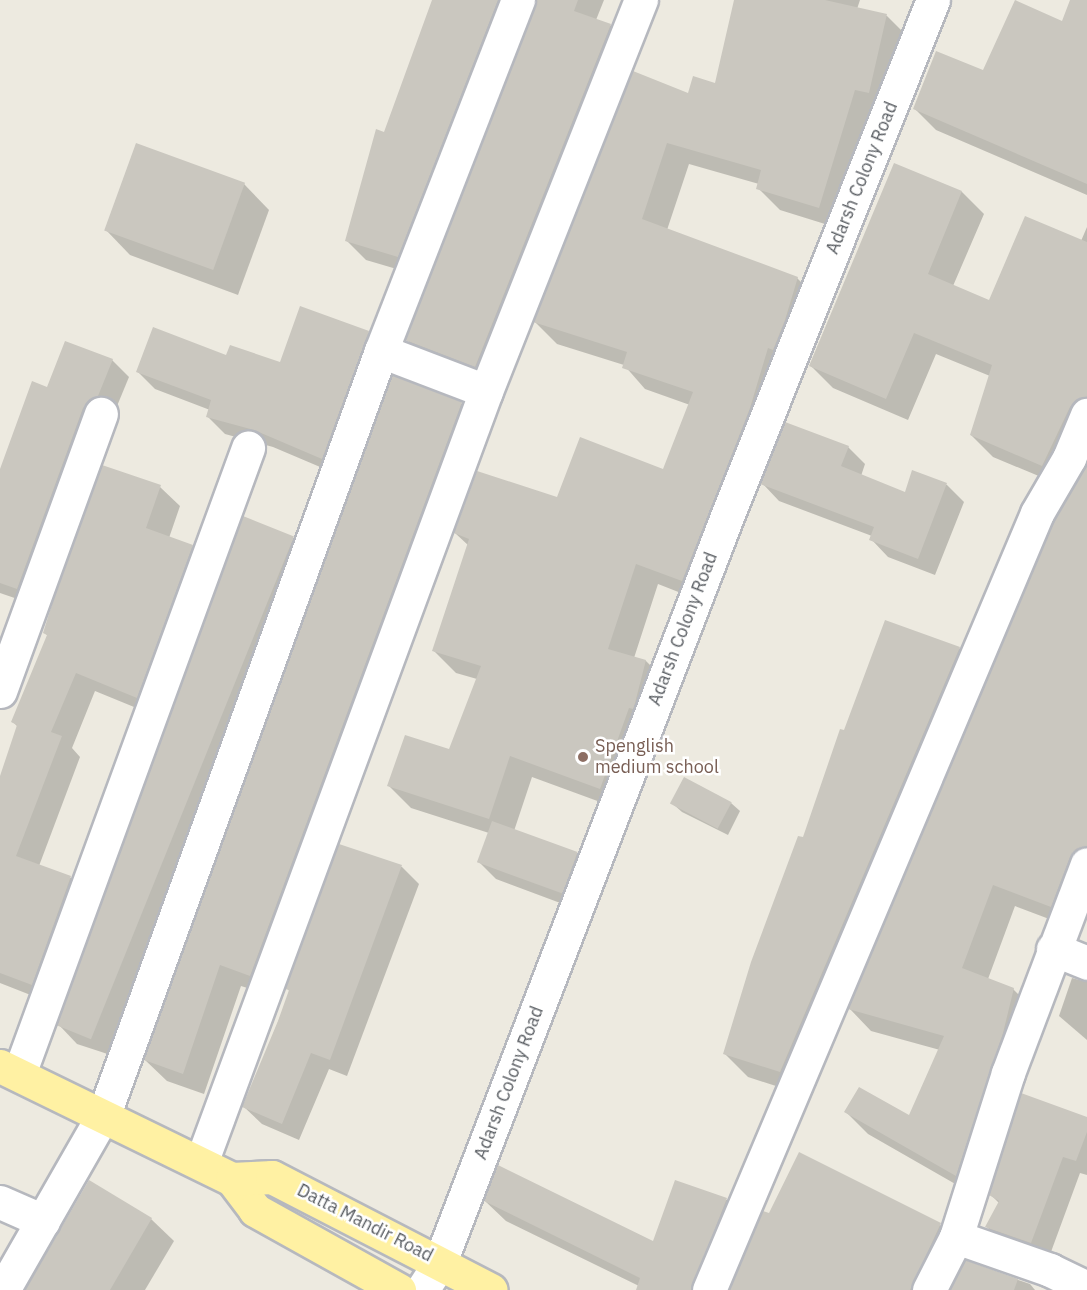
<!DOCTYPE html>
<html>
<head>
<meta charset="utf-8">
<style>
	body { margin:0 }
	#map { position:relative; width:1087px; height:1290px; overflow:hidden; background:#edeae0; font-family:"IBM Plex Sans",sans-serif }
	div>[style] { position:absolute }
	.shadow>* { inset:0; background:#0003 }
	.building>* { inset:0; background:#cac7bf; transform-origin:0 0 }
	.roads { filter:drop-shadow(2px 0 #b6b8be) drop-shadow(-2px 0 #b6b8be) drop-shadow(0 2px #b6b8be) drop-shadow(0 -2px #b6b8be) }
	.minor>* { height:33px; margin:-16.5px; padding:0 16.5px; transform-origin:16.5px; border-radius:16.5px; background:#fff }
	.major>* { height:33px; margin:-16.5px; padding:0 16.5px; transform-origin:16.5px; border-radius:16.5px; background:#fff1a3 }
	.dots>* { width:16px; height:16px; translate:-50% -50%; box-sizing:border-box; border:3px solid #fff; border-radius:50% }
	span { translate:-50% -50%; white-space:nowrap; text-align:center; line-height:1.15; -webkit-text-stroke:5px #fff; paint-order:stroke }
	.street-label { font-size:18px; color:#595d62 }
	.education-label { font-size:18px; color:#785e54 }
	.left { translate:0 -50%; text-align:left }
</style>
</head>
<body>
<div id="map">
	<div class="shadow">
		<div style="clip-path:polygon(434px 0,534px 0,417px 275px,366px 260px,347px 241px)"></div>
		<div style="clip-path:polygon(535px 0,604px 0,596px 20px,610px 25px,629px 44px,494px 385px,426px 359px,407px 340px)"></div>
		<div style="clip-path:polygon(736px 0,860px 0,857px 9px,887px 16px,909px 38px,841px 229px,780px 210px,758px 188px,759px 184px,689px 164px,667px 230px,797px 278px,819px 300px,704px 602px,658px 584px,634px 658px,646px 661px,668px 683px,622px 810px,532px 777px,514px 831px,577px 854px,594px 871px,579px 910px,496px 879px,479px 862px,489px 833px,411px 808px,389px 786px,450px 751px,477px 679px,456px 673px,434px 651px,469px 546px,455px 533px,558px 499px,664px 471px,690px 405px,645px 389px,624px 365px,557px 344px,535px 322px,689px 95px,716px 85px)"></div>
		<div style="clip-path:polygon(1071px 0,1087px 0,1087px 195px,936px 130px,914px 108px,984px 72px,1063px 23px)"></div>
		<div style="clip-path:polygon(895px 165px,962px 192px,984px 214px,953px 286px,990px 302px,1081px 241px,1087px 227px,1087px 442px,1065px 487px,993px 457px,971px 435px,990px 376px,936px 354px,908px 420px,833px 388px,811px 366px)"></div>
		<div style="clip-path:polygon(244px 184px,269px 210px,238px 295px,130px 255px,105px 229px)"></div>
		<div style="clip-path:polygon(368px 332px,385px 349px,339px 475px,273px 447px,225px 434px,207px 416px,210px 410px,155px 389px,138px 372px,227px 357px,281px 364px)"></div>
		<div style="clip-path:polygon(112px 360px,129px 377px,35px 605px,0 593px,0 471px,48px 388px)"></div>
		<div style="clip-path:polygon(461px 403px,483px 425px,272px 996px,241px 986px,204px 1094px,167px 1081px,145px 1060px)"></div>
		<div style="clip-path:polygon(848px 447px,865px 464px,861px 476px,906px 494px,913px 472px,947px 485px,964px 502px,935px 575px,888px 557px,871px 539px,872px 536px,779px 501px,762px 483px)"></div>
		<div style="clip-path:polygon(103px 467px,160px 487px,180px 506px,169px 538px,192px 546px,211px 565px,156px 716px,95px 691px,72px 748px,80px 757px,39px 866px,71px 878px,90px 897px,51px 1003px,0 983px,0 780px,18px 727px,13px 722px,48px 636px,45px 633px)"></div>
		<div style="clip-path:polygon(1087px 467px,1087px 894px,1073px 928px,1015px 906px,988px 979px,1013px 989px,1035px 1011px,978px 1197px,868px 1134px,846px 1112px,909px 1117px,940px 1050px,871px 1031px,850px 1009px)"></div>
		<div style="clip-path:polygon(293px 538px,312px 557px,129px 1061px,77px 1044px,59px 1025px)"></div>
		<div style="clip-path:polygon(959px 648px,983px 671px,804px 1095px,748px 1077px,725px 1054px,845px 732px)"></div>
		<div style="clip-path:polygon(731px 803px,740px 811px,728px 835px,682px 812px,673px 804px)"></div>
		<div style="clip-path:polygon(340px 846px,402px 867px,419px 884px,347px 1076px,329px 1069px,299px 1140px,262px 1124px,244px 1107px,290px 992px,287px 988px)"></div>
		<div style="clip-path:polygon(1072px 978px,1087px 982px,1087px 1040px,1059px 1016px)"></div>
		<div style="clip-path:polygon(1087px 1118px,1087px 1175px,1080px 1173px,1048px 1260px,1004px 1244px,987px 1227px,1000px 1204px,991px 1195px)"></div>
		<div style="clip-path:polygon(676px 1182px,727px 1200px,747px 1220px,717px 1290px,638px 1290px,639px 1286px,506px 1221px,485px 1201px,654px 1243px)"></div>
		<div style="clip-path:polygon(151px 1219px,174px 1241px,145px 1290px,25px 1290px)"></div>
		<div style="clip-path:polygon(940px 1225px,960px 1245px,938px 1290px,731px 1290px)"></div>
		<div style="clip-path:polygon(966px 1262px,1030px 1284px,1035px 1290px,950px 1290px)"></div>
	</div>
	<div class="building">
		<div style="clip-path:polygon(432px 0,498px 0,398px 257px,345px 241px,376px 129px,384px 132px)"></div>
		<div style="clip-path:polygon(536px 0,578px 0,574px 11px,611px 24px,475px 367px,405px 340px)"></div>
		<div style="clip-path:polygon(734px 0,825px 0,887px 14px,869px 93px,855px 90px,819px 208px,756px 189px,761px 170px,667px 143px,642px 219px,798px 277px,785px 320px,773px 350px,768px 348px,750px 408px,682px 581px,636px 564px,608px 649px,646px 660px,635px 703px,633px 709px,629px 708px,600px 789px,510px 756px,489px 819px,387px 786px,405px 735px,449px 749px,481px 666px,432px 651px,469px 539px,454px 533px,477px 471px,557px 497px,580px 437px,663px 469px,693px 392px,622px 368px,627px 352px,533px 322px,633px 71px,688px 93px,693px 76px,715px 83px)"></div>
		<div style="clip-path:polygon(1015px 0,1062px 21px,1070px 0,1087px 0,1087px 184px,913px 109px,936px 51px,983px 70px)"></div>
		<div style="left:136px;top:143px;width:116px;height:93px;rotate:20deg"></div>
		<div style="clip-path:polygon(894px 163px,962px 191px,928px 274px,989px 300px,1025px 216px,1087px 242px,1087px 397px,1076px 400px,1070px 407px,1042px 466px,970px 435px,992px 365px,914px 333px,886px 399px,809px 366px)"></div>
		<div style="clip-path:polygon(300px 306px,369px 331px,322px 459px,254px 430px,206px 417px,211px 400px,136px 372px,153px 327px,226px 355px,230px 345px,280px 362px)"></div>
		<div style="clip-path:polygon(65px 341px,113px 359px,98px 396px,83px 408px,17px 589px,0 583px,0 469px,32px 381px,47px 387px)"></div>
		<div style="clip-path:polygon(392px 375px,462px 402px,250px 976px,220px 965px,183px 1074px,144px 1060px)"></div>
		<div style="clip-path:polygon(785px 422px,849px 446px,841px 466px,905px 492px,912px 470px,947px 483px,918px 559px,869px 540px,874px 527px,760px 484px)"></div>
		<div style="clip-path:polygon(1087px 464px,1087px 846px,1076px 849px,1070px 857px,1051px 907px,993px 885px,962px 968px,1014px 988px,1003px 1033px,956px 1176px,844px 1112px,859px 1087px,909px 1115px,944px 1036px,848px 1009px,1053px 523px)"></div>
		<div style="clip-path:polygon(102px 465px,161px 485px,146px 528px,193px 545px,137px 698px,76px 673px,51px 732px,62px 736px,16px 856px,71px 876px,32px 985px,0 973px,0 776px,17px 725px,11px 722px,47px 635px,43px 633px,53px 601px)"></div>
		<div style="left:243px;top:516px;width:55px;height:542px;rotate:22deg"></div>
		<div style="clip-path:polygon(885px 620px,960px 647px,780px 1072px,723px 1054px,751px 962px,798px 836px,803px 837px,840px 729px,844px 730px)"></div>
		<div style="left:684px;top:777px;width:54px;height:30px;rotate:28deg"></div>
		<div style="left:492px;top:821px;width:91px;height:44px;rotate:20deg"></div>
		<div style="clip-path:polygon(339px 844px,402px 865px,330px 1060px,311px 1053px,282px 1124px,242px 1107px,278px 1021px,289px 990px,285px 989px)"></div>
		<div style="clip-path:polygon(1021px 1093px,1087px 1117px,1087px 1132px,1076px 1161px,1063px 1157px,1031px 1243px,985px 1227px,999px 1201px,989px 1195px)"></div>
		<div style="clip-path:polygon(799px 1152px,941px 1223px,910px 1290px,729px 1290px,763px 1211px,769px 1213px)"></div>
		<div style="clip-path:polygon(498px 1165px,653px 1241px,675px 1180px,727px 1198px,691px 1290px,636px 1290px,640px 1278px,484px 1201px)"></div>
		<div style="clip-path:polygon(89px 1180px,152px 1218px,110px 1290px,25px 1290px)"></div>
		<div style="clip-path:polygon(965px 1260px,1018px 1279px,1014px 1290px,950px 1290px)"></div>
	</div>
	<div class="roads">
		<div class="minor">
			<div style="left:381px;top:351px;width:112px;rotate:20.9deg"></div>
			<div style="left:0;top:691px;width:295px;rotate:-70deg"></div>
			<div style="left:1053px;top:949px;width:37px;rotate:22deg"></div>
			<div style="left:19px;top:1074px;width:667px;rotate:-69.91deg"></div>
			<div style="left:201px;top:1163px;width:823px;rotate:-69.74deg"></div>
			<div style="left:486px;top:391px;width:421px;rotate:-68.4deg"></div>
			<div style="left:0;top:1202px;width:47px;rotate:23.8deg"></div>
			<div style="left:956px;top:1237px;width:100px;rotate:19.3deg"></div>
			<div style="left:1050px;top:1270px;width:41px;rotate:25.9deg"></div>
			<div style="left:3px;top:1290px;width:203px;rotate:-60.2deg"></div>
			<div style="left:104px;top:1114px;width:812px;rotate:-70.05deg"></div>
			<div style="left:381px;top:351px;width:377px;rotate:-68.7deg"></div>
			<div style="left:422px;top:1290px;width:33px;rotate:-57deg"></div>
			<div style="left:440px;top:1262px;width:791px;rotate:-68.95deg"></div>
			<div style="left:724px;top:524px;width:564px;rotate:-68.26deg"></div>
			<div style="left:709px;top:1290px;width:843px;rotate:-67.11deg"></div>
			<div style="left:1037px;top:513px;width:64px;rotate:-59.8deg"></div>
			<div style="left:1069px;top:458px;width:47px;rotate:-67.3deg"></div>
			<div style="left:929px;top:1290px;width:59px;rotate:-63deg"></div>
			<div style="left:956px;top:1237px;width:172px;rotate:-72.4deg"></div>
			<div style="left:1008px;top:1073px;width:223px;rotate:-69.3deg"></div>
		</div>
		<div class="major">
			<div style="left:0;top:1066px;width:258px;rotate:26deg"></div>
			<div style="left:232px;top:1179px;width:39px;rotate:53deg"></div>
			<div style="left:255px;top:1210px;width:165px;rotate:29.1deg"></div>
			<div style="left:232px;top:1179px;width:40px;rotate:-2.9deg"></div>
			<div style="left:272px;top:1177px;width:246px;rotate:27.3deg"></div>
		</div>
	</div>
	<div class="dots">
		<div style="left:583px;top:757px;background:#8d6e63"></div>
	</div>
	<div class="street-label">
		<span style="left:862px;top:178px;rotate:-68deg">Adarsh Colony Road</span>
		<span style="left:683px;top:629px;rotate:-69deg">Adarsh Colony Road</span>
		<span style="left:509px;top:1083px;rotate:-69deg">Adarsh Colony Road</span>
		<span style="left:365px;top:1223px;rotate:27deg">Datta Mandir Road</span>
	</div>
	<div class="education-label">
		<span class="left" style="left:595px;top:757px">Spenglish<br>medium school</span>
	</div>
</div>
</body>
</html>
